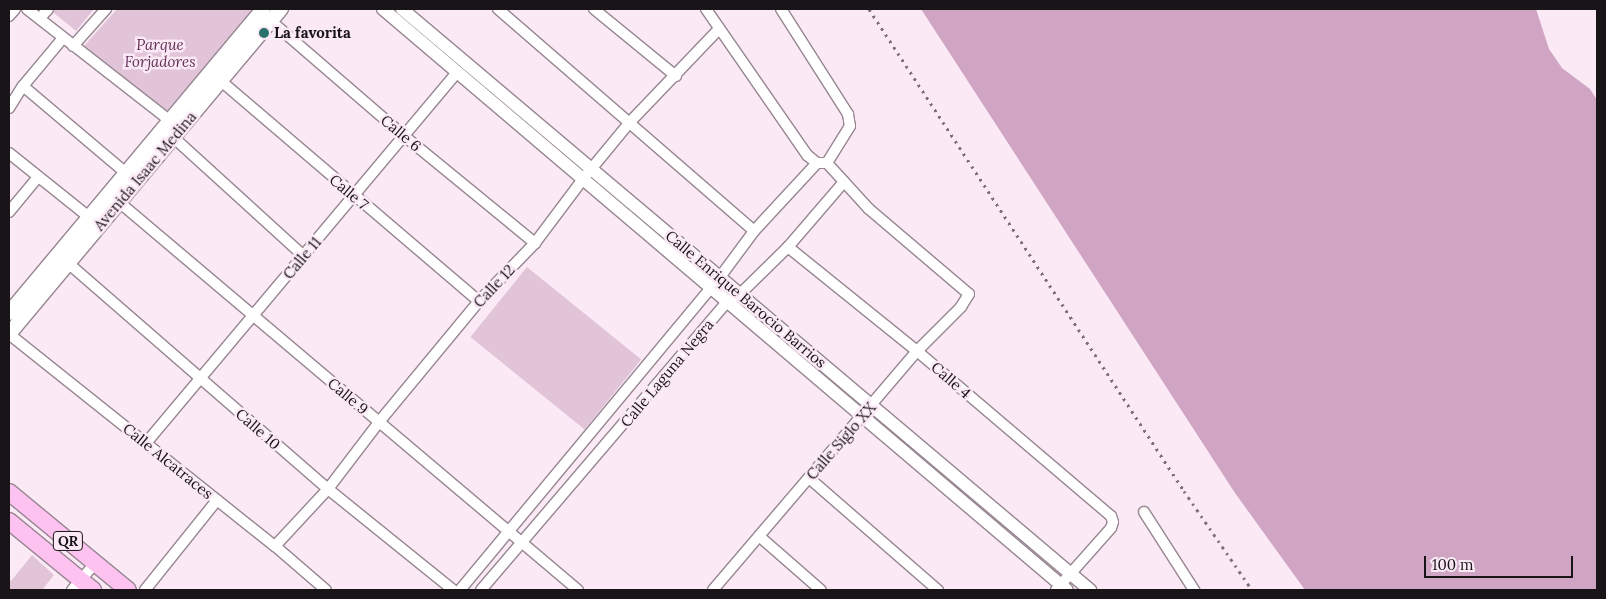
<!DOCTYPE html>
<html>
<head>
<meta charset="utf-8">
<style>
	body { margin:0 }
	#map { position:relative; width:1606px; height:599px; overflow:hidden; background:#fbeaf6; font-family:Lora,serif }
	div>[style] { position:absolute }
	.green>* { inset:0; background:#e1c4d8; transform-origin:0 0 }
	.forest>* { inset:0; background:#d0a5c4 }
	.roads { filter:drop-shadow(1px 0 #978792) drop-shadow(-1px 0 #978792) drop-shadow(0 1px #978792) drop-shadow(0 -1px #978792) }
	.minor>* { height:10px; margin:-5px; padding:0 5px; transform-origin:5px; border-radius:5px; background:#fff }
	.tertiary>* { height:12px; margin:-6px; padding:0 6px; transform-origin:6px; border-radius:6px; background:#fff }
	.secondary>* { height:14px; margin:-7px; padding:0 7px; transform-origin:7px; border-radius:7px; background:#fff }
	.primary>* { height:16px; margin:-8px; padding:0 8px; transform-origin:8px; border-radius:8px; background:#fec2f0 }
	.rail>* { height:3px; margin-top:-1.5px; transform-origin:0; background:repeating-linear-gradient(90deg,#7b7078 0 2.5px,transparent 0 7.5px) }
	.dots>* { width:14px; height:14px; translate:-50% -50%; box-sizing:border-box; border:2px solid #fbeaf6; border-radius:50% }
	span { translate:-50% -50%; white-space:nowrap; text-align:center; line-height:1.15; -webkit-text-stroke:5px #fbeaf6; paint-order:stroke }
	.shield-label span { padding:1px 4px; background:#fbeaf6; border:1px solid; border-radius:4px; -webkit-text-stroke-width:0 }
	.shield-label { font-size:14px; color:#191418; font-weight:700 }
	.poi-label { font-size:15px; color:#191418; font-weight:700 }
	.left { translate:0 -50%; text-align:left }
	.park-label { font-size:15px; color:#632f57; font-style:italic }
	.street-label { font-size:15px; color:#191418 }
	.frame { position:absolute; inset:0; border:10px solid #191418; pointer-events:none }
	.scale { position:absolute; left:1424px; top:556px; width:149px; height:22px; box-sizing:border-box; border:2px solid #191418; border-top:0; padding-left:6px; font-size:15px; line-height:18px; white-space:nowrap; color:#191418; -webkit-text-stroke:4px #fbeaf6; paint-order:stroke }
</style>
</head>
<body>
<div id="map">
	<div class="green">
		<div style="clip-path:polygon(49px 9px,94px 9px,76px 31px)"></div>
		<div style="clip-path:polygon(117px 9px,256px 9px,164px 114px,83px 47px)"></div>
		<div style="left:527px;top:267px;width:147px;height:90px;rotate:39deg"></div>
		<div style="clip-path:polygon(32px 555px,54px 575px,42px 590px,9px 590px,9px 579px,11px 581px)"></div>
	</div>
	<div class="forest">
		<div style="clip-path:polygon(921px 9px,1536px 9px,1549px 49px,1562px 68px,1590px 89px,1597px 100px,1597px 590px,1305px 590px,1235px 493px)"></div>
	</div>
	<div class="roads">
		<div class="minor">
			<div style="left:27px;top:9px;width:187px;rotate:38deg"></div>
			<div style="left:498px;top:9px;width:339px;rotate:40.9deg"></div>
			<div style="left:594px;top:9px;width:106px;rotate:39.3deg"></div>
			<div style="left:706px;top:9px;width:178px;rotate:55.3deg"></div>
			<div style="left:807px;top:155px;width:13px;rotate:39deg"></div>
			<div style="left:781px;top:9px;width:125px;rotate:57.5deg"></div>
			<div style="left:848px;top:114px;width:12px;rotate:81deg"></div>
			<div style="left:850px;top:126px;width:44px;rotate:121.9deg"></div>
			<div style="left:9px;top:16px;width:9px;rotate:-49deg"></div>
			<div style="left:40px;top:18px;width:12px;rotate:-48deg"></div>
			<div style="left:271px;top:21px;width:174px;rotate:40.8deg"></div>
			<div style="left:403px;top:135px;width:171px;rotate:39.3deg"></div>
			<div style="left:73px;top:46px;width:50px;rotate:-48.3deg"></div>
			<div style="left:221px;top:81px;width:339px;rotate:40.5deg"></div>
			<div style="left:23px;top:86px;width:135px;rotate:40.2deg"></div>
			<div style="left:9px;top:108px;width:26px;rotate:-58deg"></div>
			<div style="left:23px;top:86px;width:62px;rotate:-50.2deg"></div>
			<div style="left:173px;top:137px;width:177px;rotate:42.3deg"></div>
			<div style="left:9px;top:153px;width:102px;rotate:38.7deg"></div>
			<div style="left:119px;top:202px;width:601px;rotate:40.21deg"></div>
			<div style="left:9px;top:212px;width:45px;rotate:-50.4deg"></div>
			<div style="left:788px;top:247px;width:166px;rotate:38.9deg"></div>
			<div style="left:917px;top:351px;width:255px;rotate:40.4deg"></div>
			<div style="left:1111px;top:516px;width:6px;rotate:72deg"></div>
			<div style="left:1113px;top:522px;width:6px;rotate:108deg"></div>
			<div style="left:1111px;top:528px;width:83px;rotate:131.6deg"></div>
			<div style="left:68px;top:263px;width:344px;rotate:41deg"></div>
			<div style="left:328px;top:489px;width:161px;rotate:38.9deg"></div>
			<div style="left:9px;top:334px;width:340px;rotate:38.6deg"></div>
			<div style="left:275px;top:546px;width:67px;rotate:40.8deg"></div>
			<div style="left:146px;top:443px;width:484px;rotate:-50deg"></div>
			<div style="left:809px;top:478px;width:171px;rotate:41deg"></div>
			<div style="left:1144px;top:512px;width:93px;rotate:57.3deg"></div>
			<div style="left:759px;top:536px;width:82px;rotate:41.1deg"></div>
			<div style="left:275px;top:546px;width:78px;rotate:-47.1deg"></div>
			<div style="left:328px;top:489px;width:84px;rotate:-52.7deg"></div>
			<div style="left:379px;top:422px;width:157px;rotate:-50.4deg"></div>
			<div style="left:479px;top:301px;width:81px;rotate:-46deg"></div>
			<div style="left:535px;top:243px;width:80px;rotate:-53.1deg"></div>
			<div style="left:583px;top:179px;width:74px;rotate:-50.5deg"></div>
			<div style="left:630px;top:122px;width:127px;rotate:-46.3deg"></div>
			<div style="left:72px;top:590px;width:35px;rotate:-49deg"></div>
			<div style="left:145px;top:590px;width:115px;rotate:-51.3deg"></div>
			<div style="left:460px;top:590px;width:407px;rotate:-50.3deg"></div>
			<div style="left:720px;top:277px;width:57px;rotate:-53.5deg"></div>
			<div style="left:754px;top:231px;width:93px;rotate:-47.2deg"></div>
			<div style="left:817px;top:163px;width:10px"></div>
			<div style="left:827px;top:163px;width:62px;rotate:47.6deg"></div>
			<div style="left:869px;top:209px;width:131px;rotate:40.4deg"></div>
			<div style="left:969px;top:294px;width:15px;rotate:122deg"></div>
			<div style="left:961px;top:307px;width:62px;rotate:135deg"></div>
			<div style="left:917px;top:351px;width:314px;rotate:130.5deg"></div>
			<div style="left:481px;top:590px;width:379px;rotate:-49.5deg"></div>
			<div style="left:727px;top:302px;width:15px;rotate:-32deg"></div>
			<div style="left:740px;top:294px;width:67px;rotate:-44.4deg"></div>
			<div style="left:788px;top:247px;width:86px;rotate:-49.3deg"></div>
		</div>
		<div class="tertiary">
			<div style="left:383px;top:9px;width:897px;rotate:40.35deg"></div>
			<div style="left:402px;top:9px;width:901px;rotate:40.18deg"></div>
		</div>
		<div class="secondary">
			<div style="left:9px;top:313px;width:396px;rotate:-50.1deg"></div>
			<div style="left:9px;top:334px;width:424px;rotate:-50.1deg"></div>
		</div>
		<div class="primary">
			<div style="left:9px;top:492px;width:154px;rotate:39.5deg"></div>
			<div style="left:9px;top:521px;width:109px;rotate:39.4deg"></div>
		</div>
	</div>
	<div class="rail">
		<div style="left:869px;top:9px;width:576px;rotate:56.83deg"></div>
		<div style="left:1184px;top:491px;width:120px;rotate:55.5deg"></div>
	</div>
	<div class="dots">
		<div style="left:264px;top:33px;background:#28716a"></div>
	</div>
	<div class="shield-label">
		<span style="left:68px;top:541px">QR</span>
	</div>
	<div class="poi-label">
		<span class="left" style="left:274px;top:33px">La favorita</span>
	</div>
	<div class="park-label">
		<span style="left:160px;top:53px">Parque<br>Forjadores</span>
	</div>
	<div class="street-label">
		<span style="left:401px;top:133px;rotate:40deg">Calle 6</span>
		<span style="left:145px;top:171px;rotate:-50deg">Avenida Isaac Medina</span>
		<span style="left:349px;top:192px;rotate:40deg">Calle 7</span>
		<span style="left:302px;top:258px;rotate:-50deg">Calle 11</span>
		<span style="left:494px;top:286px;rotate:-47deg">Calle 12</span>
		<span style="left:746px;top:299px;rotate:40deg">Calle Enrique Barocio Barrios</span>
		<span style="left:667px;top:373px;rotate:-50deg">Calle Laguna Negra</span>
		<span style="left:951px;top:380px;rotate:41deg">Calle 4</span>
		<span style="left:348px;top:396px;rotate:40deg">Calle 9</span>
		<span style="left:258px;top:429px;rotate:41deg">Calle 10</span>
		<span style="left:841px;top:441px;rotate:-49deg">Calle Siglo XX</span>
		<span style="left:168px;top:461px;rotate:39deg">Calle Alcatraces</span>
	</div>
	<div class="frame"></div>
	<div class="scale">100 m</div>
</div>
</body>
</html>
